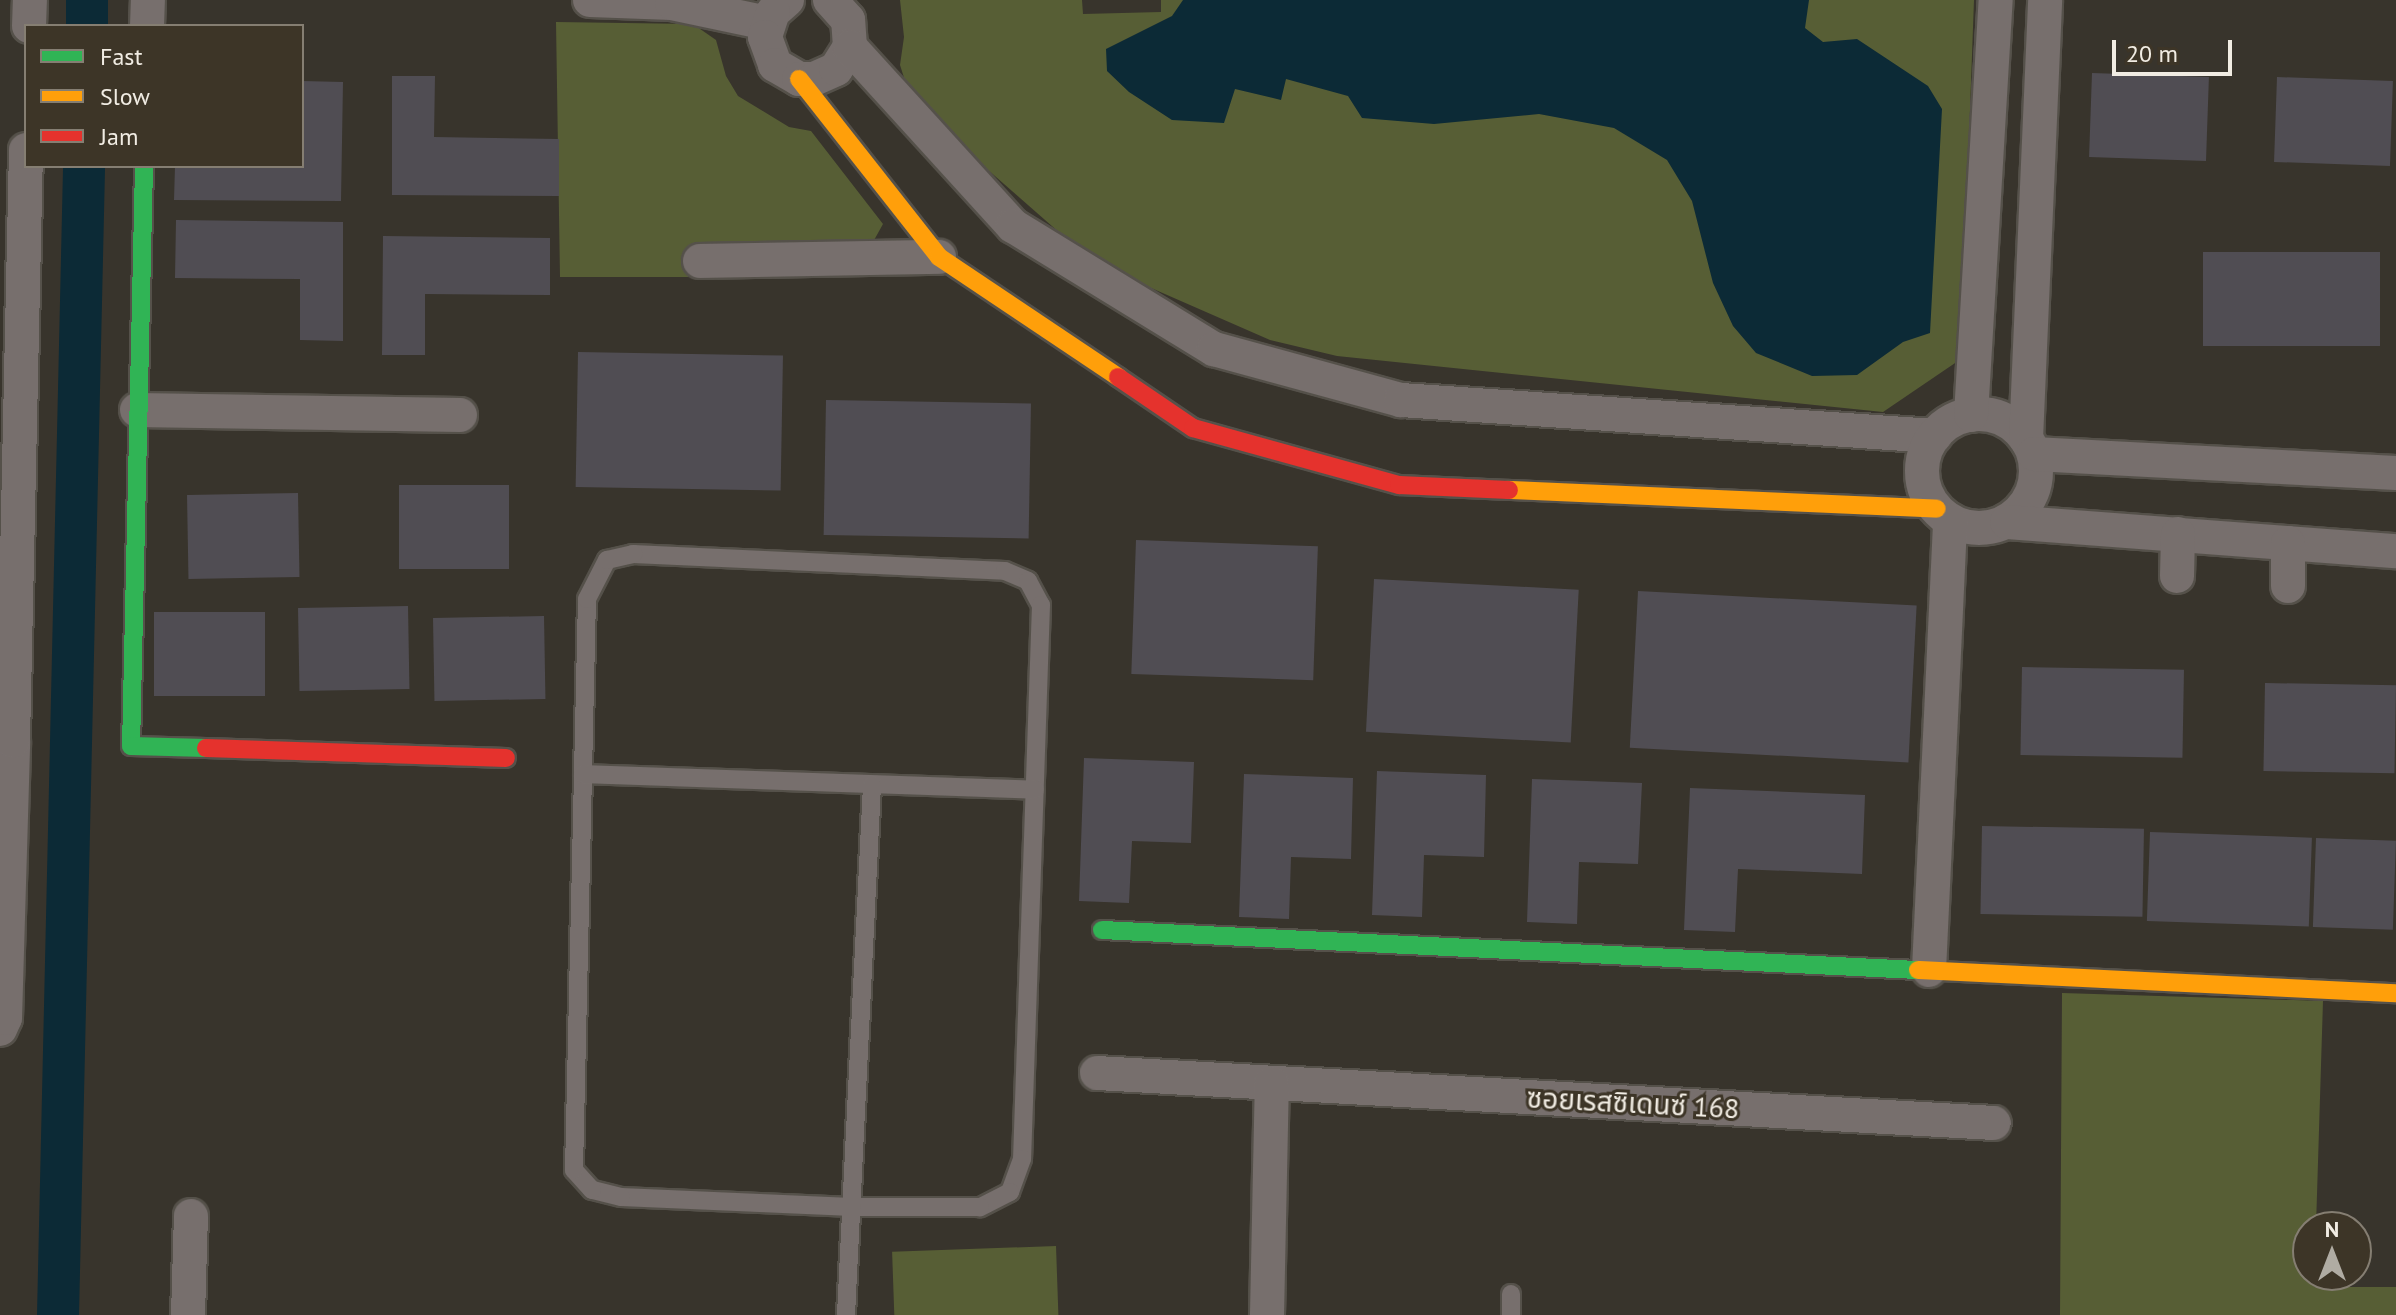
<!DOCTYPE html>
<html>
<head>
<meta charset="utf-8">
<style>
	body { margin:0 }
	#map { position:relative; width:2396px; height:1315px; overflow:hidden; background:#38342c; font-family:"PT Sans","Noto Sans Thai",sans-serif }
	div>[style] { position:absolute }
	.green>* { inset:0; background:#575e35; transform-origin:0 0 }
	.water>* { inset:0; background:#0c2a36 }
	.canal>* { height:42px; margin:-21px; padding:0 21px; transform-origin:21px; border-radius:21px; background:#0c2a36 }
	.building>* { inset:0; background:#504d53; transform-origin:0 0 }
	.roads { filter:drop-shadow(2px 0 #55514a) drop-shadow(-2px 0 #55514a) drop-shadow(0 2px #55514a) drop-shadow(0 -2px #55514a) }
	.lane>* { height:18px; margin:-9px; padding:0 9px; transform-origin:9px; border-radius:9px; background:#776f6d }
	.street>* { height:34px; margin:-17px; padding:0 17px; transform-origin:17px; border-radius:17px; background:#776f6d }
	.street>.ring { margin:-17px; padding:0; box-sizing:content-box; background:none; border:34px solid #776f6d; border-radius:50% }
	.fast>* { height:18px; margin:-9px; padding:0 9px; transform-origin:9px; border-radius:9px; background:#30b455 }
	.slow>* { height:18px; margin:-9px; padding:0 9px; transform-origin:9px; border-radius:9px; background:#ff9f0a }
	.jam>* { height:18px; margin:-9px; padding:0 9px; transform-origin:9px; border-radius:9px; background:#e5322d }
	span { translate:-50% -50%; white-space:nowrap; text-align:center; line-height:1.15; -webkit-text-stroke:6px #3d3527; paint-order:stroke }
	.street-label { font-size:28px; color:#f1ece3 }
	.legend { position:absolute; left:24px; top:24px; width:280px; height:144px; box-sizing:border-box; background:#3d3527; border:2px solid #857e72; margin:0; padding:10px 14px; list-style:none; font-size:24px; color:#f1ece3 }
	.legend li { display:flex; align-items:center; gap:16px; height:40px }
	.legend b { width:40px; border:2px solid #857e72 }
	.north { position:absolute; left:2292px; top:1211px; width:80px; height:80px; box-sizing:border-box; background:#3d3527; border:2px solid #857e72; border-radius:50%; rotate:0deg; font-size:22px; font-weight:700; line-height:32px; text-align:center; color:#f1ece3 }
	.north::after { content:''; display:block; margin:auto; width:28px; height:36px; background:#b0aca3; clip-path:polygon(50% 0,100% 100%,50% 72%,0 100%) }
	.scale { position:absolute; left:2112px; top:40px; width:120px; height:36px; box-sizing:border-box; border:4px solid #f1ece3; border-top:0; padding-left:10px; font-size:24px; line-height:28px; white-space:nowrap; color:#f1ece3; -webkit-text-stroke:6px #3d3527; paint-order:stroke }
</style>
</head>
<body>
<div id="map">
	<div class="green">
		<div style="clip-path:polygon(900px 0,1082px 0,1083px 14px,1161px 12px,1161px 0,1974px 0,1961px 359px,1883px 412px,1337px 356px,1270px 340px,1094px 263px,964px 149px,906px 84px,900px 65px,904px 37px)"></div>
		<div style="clip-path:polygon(556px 22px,693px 24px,716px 40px,726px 76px,738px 96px,789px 127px,811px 131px,883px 224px,873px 242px,695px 242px,688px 277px,560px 277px)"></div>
		<div style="clip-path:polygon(2062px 993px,2323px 1001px,2316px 1227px,2308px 1227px,2308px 1275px,2314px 1275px,2314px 1287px,2396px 1287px,2396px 1315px,2060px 1315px)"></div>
		<div style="left:1056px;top:1246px;width:69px;height:164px;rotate:88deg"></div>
	</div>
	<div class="water">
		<div style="clip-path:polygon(1183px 0,1809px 0,1805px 28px,1823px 42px,1857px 39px,1928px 86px,1942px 109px,1930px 333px,1903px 342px,1857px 375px,1812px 376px,1756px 353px,1733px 326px,1713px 283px,1692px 201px,1667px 160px,1614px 128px,1539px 114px,1434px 124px,1362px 118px,1348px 96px,1286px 79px,1281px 100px,1235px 89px,1224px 123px,1172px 120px,1129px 92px,1107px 71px,1106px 49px,1172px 16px)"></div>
	</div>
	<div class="canal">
		<div style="left:87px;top:26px;width:26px;rotate:-90deg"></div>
		<div style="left:58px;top:1315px;width:1149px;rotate:-88.7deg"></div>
	</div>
	<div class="building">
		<div style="left:2092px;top:73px;width:117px;height:84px;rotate:2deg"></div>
		<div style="clip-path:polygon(392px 76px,435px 76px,434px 137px,559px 139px,559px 196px,392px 195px)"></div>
		<div style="left:2277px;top:77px;width:116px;height:85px;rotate:2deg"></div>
		<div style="clip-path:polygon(302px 81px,343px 82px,341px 201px,174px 200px,175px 166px,302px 166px)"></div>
		<div style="clip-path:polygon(176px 220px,343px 222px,343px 341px,300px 340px,300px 279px,175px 278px)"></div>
		<div style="clip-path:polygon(383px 236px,550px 238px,550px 295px,425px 294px,425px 355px,382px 355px)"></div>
		<div style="left:2203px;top:252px;width:177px;height:94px"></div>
		<div style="left:578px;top:352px;width:205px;height:135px;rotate:1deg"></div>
		<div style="left:826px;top:400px;width:205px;height:135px;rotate:1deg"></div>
		<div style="left:399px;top:485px;width:110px;height:84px"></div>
		<div style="left:298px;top:493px;width:84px;height:111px;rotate:89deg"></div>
		<div style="left:1136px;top:540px;width:182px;height:134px;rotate:2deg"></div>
		<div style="left:1374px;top:579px;width:205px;height:153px;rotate:3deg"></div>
		<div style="left:1638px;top:591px;width:279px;height:157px;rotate:3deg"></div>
		<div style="left:408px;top:606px;width:83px;height:110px;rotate:89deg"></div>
		<div style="left:154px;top:612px;width:111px;height:84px"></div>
		<div style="left:544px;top:616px;width:83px;height:111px;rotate:89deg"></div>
		<div style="left:2022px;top:667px;width:162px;height:88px;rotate:1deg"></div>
		<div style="left:2265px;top:683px;width:131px;height:88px;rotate:1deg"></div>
		<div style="clip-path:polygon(1084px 758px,1194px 762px,1191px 843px,1132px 841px,1129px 903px,1079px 901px)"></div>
		<div style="clip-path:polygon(1377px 771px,1486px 775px,1484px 857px,1424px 855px,1422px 917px,1372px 915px)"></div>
		<div style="clip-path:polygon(1244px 774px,1353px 778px,1351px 859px,1291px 857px,1289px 919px,1239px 917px)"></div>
		<div style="clip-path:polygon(1532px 779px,1642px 783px,1638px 864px,1579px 862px,1577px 924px,1527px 922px)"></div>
		<div style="clip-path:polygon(1690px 788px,1865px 795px,1862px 874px,1738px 869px,1735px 932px,1684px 930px)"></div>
		<div style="left:1982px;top:826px;width:162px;height:88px;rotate:1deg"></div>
		<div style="left:2150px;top:832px;width:162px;height:89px;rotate:2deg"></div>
		<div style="left:2316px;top:838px;width:80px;height:89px;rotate:2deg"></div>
	</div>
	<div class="roads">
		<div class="lane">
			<div style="left:633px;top:554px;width:372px;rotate:2.6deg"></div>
			<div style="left:1005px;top:571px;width:25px;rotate:23deg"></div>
			<div style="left:1028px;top:581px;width:27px;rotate:62deg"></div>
			<div style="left:1041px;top:605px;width:554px;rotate:91.96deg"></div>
			<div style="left:1022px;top:1159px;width:35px;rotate:110deg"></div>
			<div style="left:1010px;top:1192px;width:34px;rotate:153deg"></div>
			<div style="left:980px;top:1207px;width:128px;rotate:180deg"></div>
			<div style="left:852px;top:1207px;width:231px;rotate:-177.5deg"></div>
			<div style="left:621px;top:1197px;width:30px;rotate:-166deg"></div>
			<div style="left:592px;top:1190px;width:27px;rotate:-132deg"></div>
			<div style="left:574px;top:1170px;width:571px;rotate:-88.7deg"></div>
			<div style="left:587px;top:599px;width:44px;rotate:-62.9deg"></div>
			<div style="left:607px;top:560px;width:27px;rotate:-13deg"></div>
			<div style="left:583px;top:774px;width:452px;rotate:2deg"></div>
			<div style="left:846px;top:1315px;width:531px;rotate:-87.19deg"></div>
			<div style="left:1511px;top:1315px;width:21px;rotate:-90deg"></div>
		</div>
		<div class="street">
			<div style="left:590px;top:0;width:82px;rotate:2.1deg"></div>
			<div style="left:672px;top:3px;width:97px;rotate:11.9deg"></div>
			<div style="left:787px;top:0;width:18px;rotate:139deg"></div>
			<div style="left:773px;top:12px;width:26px;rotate:108deg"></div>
			<div style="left:765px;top:37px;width:30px;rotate:70deg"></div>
			<div style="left:775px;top:65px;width:28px;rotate:30deg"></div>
			<div style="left:799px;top:79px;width:15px"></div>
			<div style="left:814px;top:79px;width:24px;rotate:-24deg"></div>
			<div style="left:836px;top:69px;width:26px;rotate:-58deg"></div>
			<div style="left:850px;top:47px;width:27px;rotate:-94deg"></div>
			<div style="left:848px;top:20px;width:27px;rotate:-132deg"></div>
			<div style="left:29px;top:26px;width:26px;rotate:-88deg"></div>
			<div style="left:147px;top:26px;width:26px;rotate:-88deg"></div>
			<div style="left:850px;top:47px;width:242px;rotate:47.7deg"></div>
			<div style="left:1013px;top:226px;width:236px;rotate:31.5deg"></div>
			<div style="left:1214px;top:349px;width:194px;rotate:15.3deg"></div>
			<div style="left:1401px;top:400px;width:535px;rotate:3.86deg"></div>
			<div style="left:700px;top:261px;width:239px;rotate:-1deg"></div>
			<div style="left:137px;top:410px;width:323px;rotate:0.9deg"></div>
			<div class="ring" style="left:1922px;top:414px;width:80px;height:80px"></div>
			<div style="left:1971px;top:415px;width:416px;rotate:-86.6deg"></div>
			<div style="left:2026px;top:439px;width:439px;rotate:-87.5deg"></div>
			<div style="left:2034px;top:454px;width:362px;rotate:3deg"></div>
			<div style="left:2007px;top:522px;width:390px;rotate:4.3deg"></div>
			<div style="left:2288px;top:543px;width:43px;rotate:90deg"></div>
			<div style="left:2177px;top:576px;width:42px;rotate:-88.6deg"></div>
			<div style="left:1929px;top:970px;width:450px;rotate:-87.3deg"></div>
			<div style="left:0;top:1029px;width:12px;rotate:-66deg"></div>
			<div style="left:5px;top:1018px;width:277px;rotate:-88.3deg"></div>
			<div style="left:13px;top:741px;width:591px;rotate:-88.74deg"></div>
			<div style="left:1097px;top:1073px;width:898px;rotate:3.19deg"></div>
			<div style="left:188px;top:1315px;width:99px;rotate:-88.3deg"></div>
			<div style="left:1267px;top:1315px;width:232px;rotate:-88.8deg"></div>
		</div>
		<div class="fast">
			<div style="left:144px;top:166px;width:580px;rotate:91.28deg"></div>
			<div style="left:131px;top:746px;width:75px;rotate:1.5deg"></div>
			<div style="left:1102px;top:930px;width:817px;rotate:2.81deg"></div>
		</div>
		<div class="slow">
			<div style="left:799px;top:79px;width:226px;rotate:51.8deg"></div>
			<div style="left:939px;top:257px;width:216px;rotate:33.8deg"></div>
			<div style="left:1509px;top:490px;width:428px;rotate:2.5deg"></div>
			<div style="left:1918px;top:970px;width:479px;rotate:2.8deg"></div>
		</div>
		<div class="jam">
			<div style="left:1118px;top:377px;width:91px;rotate:34.2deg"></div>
			<div style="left:1193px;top:428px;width:214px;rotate:15.5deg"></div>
			<div style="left:1399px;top:485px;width:110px;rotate:2.6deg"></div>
			<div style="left:206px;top:748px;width:300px;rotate:1.9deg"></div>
		</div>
	</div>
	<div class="street-label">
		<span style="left:1633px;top:1103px;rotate:3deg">ซอยเรสซิเดนซ์ 168</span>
	</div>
	<ul class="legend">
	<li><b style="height:10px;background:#30b455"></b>Fast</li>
	<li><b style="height:10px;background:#ff9f0a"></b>Slow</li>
	<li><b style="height:10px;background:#e5322d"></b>Jam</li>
	</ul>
	<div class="north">N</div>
	<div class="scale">20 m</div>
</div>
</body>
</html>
